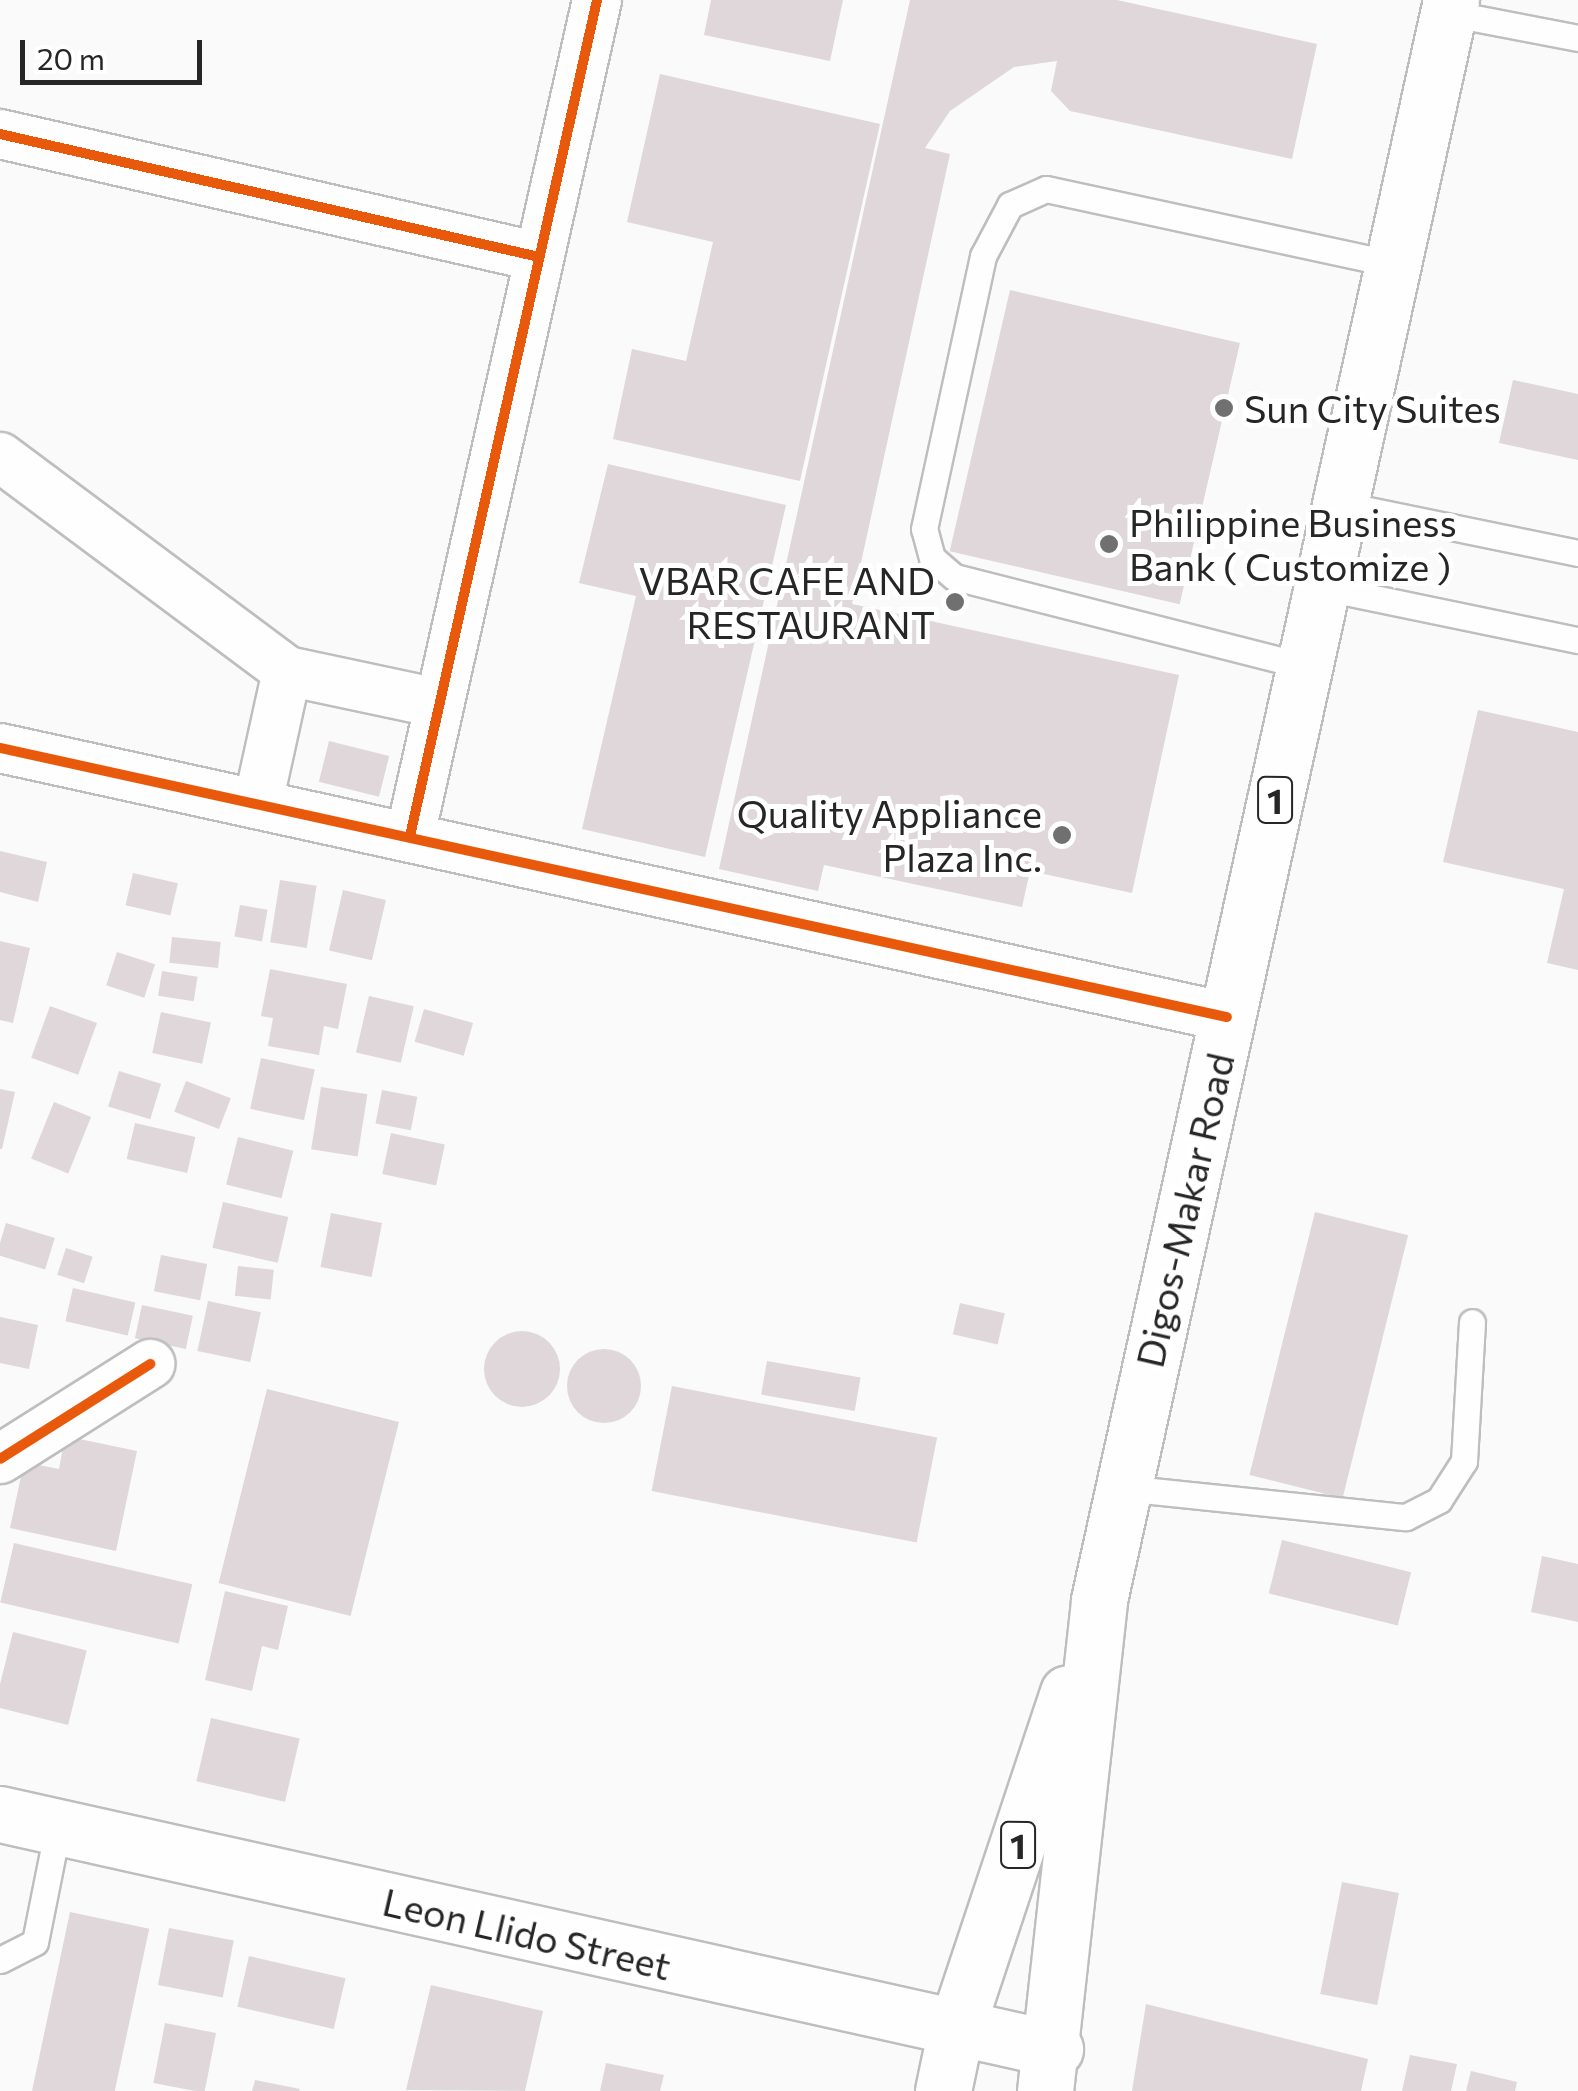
<!DOCTYPE html>
<html>
<head>
<meta charset="utf-8">
<style>
	body { margin:0 }
	#map { position:relative; width:1578px; height:2091px; overflow:hidden; background:#fafafa; font-family:Commissioner,sans-serif }
	div>[style] { position:absolute }
	.building>* { inset:0; background:#dfd7da; transform-origin:0 0 }
	.round { border-radius:50% }
	.roads { filter:drop-shadow(2px 0 #bebebe) drop-shadow(-2px 0 #bebebe) drop-shadow(0 2px #bebebe) drop-shadow(0 -2px #bebebe) }
	.service>* { height:25px; margin:-12.5px; padding:0 12.5px; transform-origin:12.5px; border-radius:12.5px; background:#fefefe }
	.minor>* { height:48px; margin:-24px; padding:0 24px; transform-origin:24px; border-radius:24px; background:#fefefe }
	.secondary>* { height:55px; margin:-27.5px; padding:0 27.5px; transform-origin:27.5px; border-radius:27.5px; background:#fefefe }
	.primary>* { height:55px; margin:-27.5px; padding:0 27.5px; transform-origin:27.5px; border-radius:27.5px; background:#fefefe }
	.cycleway>* { height:10px; margin:-5px; padding:0 5px; transform-origin:5px; border-radius:5px; background:#e8590c }
	.dots>* { width:28px; height:28px; translate:-50% -50%; box-sizing:border-box; border:5px solid #fff; border-radius:50% }
	span { translate:-50% -50%; white-space:nowrap; text-align:center; line-height:1.15; -webkit-text-stroke:10px #fff; paint-order:stroke }
	.shield-label span { padding:2px 8px; background:#fff; border:2px solid; border-radius:8px; -webkit-text-stroke-width:0 }
	.shield-label { font-size:35px; color:#262627; font-weight:700 }
	.poi-label { font-size:38px; color:#262627 }
	.left { translate:0 -50%; text-align:left }
	.right { translate:-100% -50%; text-align:right }
	.street-label { font-size:38px; color:#262627 }
	.scale { position:absolute; left:20px; top:40px; width:182px; height:45px; box-sizing:border-box; border:5px solid #262627; border-top:0; padding-left:12px; font-size:30px; line-height:35px; white-space:nowrap; color:#262627; -webkit-text-stroke:8px #fff; paint-order:stroke }
</style>
</head>
<body>
<div id="map">
	<div class="building">
		<div style="clip-path:polygon(711px 0,843px 0,830px 61px,704px 35px)"></div>
		<div style="clip-path:polygon(910px 0,1117px 0,1317px 44px,1292px 159px,1070px 111px,1051px 91px,1057px 61px,1014px 67px,950px 111px,925px 148px,950px 154px,852px 604px,1179px 675px,1132px 893px,1030px 871px,1022px 907px,824px 865px,818px 891px,719px 869px)"></div>
		<div style="clip-path:polygon(660px 74px,880px 124px,800px 481px,613px 439px,632px 349px,686px 361px,713px 242px,627px 222px)"></div>
		<div style="left:1010px;top:290px;width:236px;height:268px;rotate:13deg"></div>
		<div style="clip-path:polygon(1513px 380px,1578px 394px,1578px 460px,1499px 443px)"></div>
		<div style="clip-path:polygon(608px 464px,786px 505px,705px 857px,582px 829px,636px 596px,579px 583px)"></div>
		<div style="clip-path:polygon(1478px 710px,1578px 732px,1578px 970px,1547px 963px,1564px 889px,1443px 862px)"></div>
		<div style="left:329px;top:741px;width:62px;height:42px;rotate:14deg"></div>
		<div style="clip-path:polygon(0 851px,47px 862px,38px 902px,0 892px)"></div>
		<div style="left:133px;top:873px;width:46px;height:33px;rotate:13deg"></div>
		<div style="left:280px;top:880px;width:37px;height:63px;rotate:9deg"></div>
		<div style="left:343px;top:890px;width:44px;height:62px;rotate:13deg"></div>
		<div style="left:240px;top:905px;width:28px;height:32px;rotate:10deg"></div>
		<div style="left:172px;top:937px;width:49px;height:26px;rotate:6deg"></div>
		<div style="clip-path:polygon(0 941px,30px 948px,13px 1023px,0 1020px)"></div>
		<div style="left:117px;top:952px;width:40px;height:35px;rotate:18deg"></div>
		<div style="clip-path:polygon(270px 969px,347px 984px,338px 1029px,324px 1026px,319px 1055px,268px 1046px,273px 1018px,261px 1016px)"></div>
		<div style="left:162px;top:971px;width:36px;height:25px;rotate:9deg"></div>
		<div style="left:369px;top:996px;width:46px;height:58px;rotate:13deg"></div>
		<div style="left:50px;top:1006px;width:50px;height:55px;rotate:20deg"></div>
		<div style="left:424px;top:1009px;width:51px;height:34px;rotate:16deg"></div>
		<div style="left:161px;top:1012px;width:51px;height:42px;rotate:12deg"></div>
		<div style="left:261px;top:1058px;width:55px;height:52px;rotate:12deg"></div>
		<div style="left:119px;top:1071px;width:44px;height:37px;rotate:17deg"></div>
		<div style="left:186px;top:1081px;width:48px;height:33px;rotate:21deg"></div>
		<div style="left:321px;top:1087px;width:47px;height:63px;rotate:9deg"></div>
		<div style="clip-path:polygon(0 1089px,15px 1092px,2px 1149px,0 1149px)"></div>
		<div style="left:382px;top:1090px;width:36px;height:34px;rotate:11deg"></div>
		<div style="left:54px;top:1102px;width:40px;height:61px;rotate:22deg"></div>
		<div style="left:135px;top:1123px;width:62px;height:37px;rotate:13deg"></div>
		<div style="left:391px;top:1133px;width:55px;height:42px;rotate:12deg"></div>
		<div style="left:238px;top:1137px;width:57px;height:49px;rotate:14deg"></div>
		<div style="left:223px;top:1202px;width:67px;height:47px;rotate:13deg"></div>
		<div style="left:1315px;top:1212px;width:96px;height:271px;rotate:14deg"></div>
		<div style="left:331px;top:1213px;width:52px;height:55px;rotate:11deg"></div>
		<div style="left:6px;top:1223px;width:51px;height:33px;rotate:17deg"></div>
		<div style="left:66px;top:1248px;width:28px;height:28px;rotate:18deg"></div>
		<div style="left:161px;top:1255px;width:47px;height:37px;rotate:11deg"></div>
		<div style="left:238px;top:1266px;width:36px;height:30px;rotate:6deg"></div>
		<div style="left:73px;top:1288px;width:64px;height:34px;rotate:13deg"></div>
		<div style="left:208px;top:1301px;width:54px;height:51px;rotate:12deg"></div>
		<div style="left:960px;top:1303px;width:46px;height:32px;rotate:13deg"></div>
		<div style="left:142px;top:1305px;width:52px;height:34px;rotate:12deg"></div>
		<div style="clip-path:polygon(0 1317px,38px 1325px,29px 1369px,0 1363px)"></div>
		<div class="round" style="left:484px;top:1331px;width:76px;height:76px"></div>
		<div class="round" style="left:567px;top:1349px;width:74px;height:74px"></div>
		<div style="left:767px;top:1361px;width:95px;height:34px;rotate:10deg"></div>
		<div style="left:672px;top:1386px;width:270px;height:107px;rotate:11deg"></div>
		<div style="left:267px;top:1389px;width:136px;height:200px;rotate:14deg"></div>
		<div style="clip-path:polygon(65px 1436px,137px 1451px,116px 1551px,10px 1528px,24px 1462px,59px 1469px)"></div>
		<div style="left:1282px;top:1540px;width:133px;height:55px;rotate:14deg"></div>
		<div style="left:14px;top:1543px;width:183px;height:61px;rotate:13deg"></div>
		<div style="clip-path:polygon(1542px 1556px,1578px 1564px,1578px 1622px,1531px 1612px)"></div>
		<div style="clip-path:polygon(225px 1591px,288px 1606px,278px 1650px,262px 1646px,252px 1691px,205px 1680px)"></div>
		<div style="left:13px;top:1632px;width:76px;height:77px;rotate:14deg"></div>
		<div style="left:211px;top:1718px;width:91px;height:65px;rotate:13deg"></div>
		<div style="left:1342px;top:1882px;width:58px;height:114px;rotate:11deg"></div>
		<div style="left:70px;top:1912px;width:81px;height:183px;rotate:12deg"></div>
		<div style="left:169px;top:1928px;width:66px;height:58px;rotate:11deg"></div>
		<div style="left:249px;top:1956px;width:99px;height:52px;rotate:13deg"></div>
		<div style="clip-path:polygon(431px 1985px,543px 2011px,525px 2091px,406px 2090px)"></div>
		<div style="clip-path:polygon(1146px 2004px,1368px 2059px,1361px 2091px,1132px 2091px)"></div>
		<div style="left:165px;top:2023px;width:52px;height:61px;rotate:11deg"></div>
		<div style="clip-path:polygon(1410px 2055px,1457px 2064px,1451px 2091px,1402px 2091px)"></div>
		<div style="clip-path:polygon(606px 2063px,664px 2075px,660px 2091px,600px 2091px)"></div>
		<div style="clip-path:polygon(1471px 2071px,1517px 2082px,1515px 2091px,1466px 2091px)"></div>
		<div style="clip-path:polygon(255px 2080px,300px 2089px,299px 2091px,252px 2091px)"></div>
	</div>
	<div class="roads">
		<div class="service">
			<div style="left:1448px;top:13px;width:132px;rotate:10.9deg"></div>
			<div style="left:1339px;top:504px;width:244px;rotate:11.6deg"></div>
			<div style="left:1321px;top:587px;width:262px;rotate:11.7deg"></div>
			<div style="left:1304px;top:666px;width:361px;rotate:-165.7deg"></div>
			<div style="left:954px;top:577px;width:29px;rotate:-139deg"></div>
			<div style="left:932px;top:558px;width:30px;rotate:-105deg"></div>
			<div style="left:924px;top:529px;width:279px;rotate:-77.8deg"></div>
			<div style="left:983px;top:256px;width:58px;rotate:-62.1deg"></div>
			<div style="left:1010px;top:205px;width:39px;rotate:-24deg"></div>
			<div style="left:1046px;top:189px;width:355px;rotate:12.2deg"></div>
			<div style="left:1123px;top:1488px;width:284px;rotate:5.9deg"></div>
			<div style="left:1406px;top:1517px;width:37px;rotate:-27deg"></div>
			<div style="left:1439px;top:1500px;width:46px;rotate:-57.3deg"></div>
			<div style="left:1464px;top:1461px;width:139px;rotate:-86.7deg"></div>
			<div style="left:0;top:1960px;width:39px;rotate:-27deg"></div>
			<div style="left:35px;top:1942px;width:117px;rotate:-78.7deg"></div>
		</div>
		<div class="minor">
			<div style="left:0;top:134px;width:553px;rotate:12.85deg"></div>
			<div style="left:0;top:457px;width:358px;rotate:36.7deg"></div>
			<div style="left:287px;top:671px;width:154px;rotate:12deg"></div>
			<div style="left:0;top:748px;width:1256px;rotate:12.37deg"></div>
			<div style="left:258px;top:803px;width:135px;rotate:-77.6deg"></div>
			<div style="left:410px;top:836px;width:857px;rotate:-77.39deg"></div>
			<div style="left:0;top:1459px;width:178px;rotate:-32.3deg"></div>
		</div>
		<div class="secondary">
			<div style="left:0;top:1814px;width:1081px;rotate:12.56deg"></div>
		</div>
		<div class="primary">
			<div style="left:943px;top:2091px;width:63px;rotate:-78.2deg"></div>
			<div style="left:956px;top:2029px;width:354px;rotate:-71.6deg"></div>
			<div style="left:1045px;top:2091px;width:494px;rotate:-83.7deg"></div>
			<div style="left:1099px;top:1600px;width:1638px;rotate:-77.59deg"></div>
		</div>
	</div>
	<div class="cycleway">
		<div style="left:0;top:134px;width:553px;rotate:12.85deg"></div>
		<div style="left:0;top:748px;width:1256px;rotate:12.37deg"></div>
		<div style="left:410px;top:836px;width:857px;rotate:-77.39deg"></div>
		<div style="left:0;top:1459px;width:178px;rotate:-32.3deg"></div>
	</div>
	<div class="dots">
		<div style="left:1224px;top:408px;background:#707071"></div>
		<div style="left:1109px;top:544px;background:#707071"></div>
		<div style="left:955px;top:602px;background:#707071"></div>
		<div style="left:1062px;top:835px;background:#707071"></div>
	</div>
	<div class="shield-label">
		<span style="left:1275px;top:800px">1</span>
		<span style="left:1018px;top:1845px">1</span>
	</div>
	<div class="poi-label">
		<span class="left" style="left:1244px;top:408px">Sun City Suites</span>
		<span class="left" style="left:1129px;top:544px">Philippine Business<br>Bank ( Customize )</span>
		<span class="right" style="left:935px;top:602px">VBAR CAFE AND<br>RESTAURANT</span>
		<span class="right" style="left:1042px;top:835px">Quality Appliance<br>Plaza Inc.</span>
	</div>
	<div class="street-label">
		<span style="left:1184px;top:1210px;rotate:-77deg">Digos-Makar Road</span>
		<span style="left:527px;top:1933px;rotate:13deg">Leon Llido Street</span>
	</div>
	<div class="scale">20 m</div>
</div>
</body>
</html>
